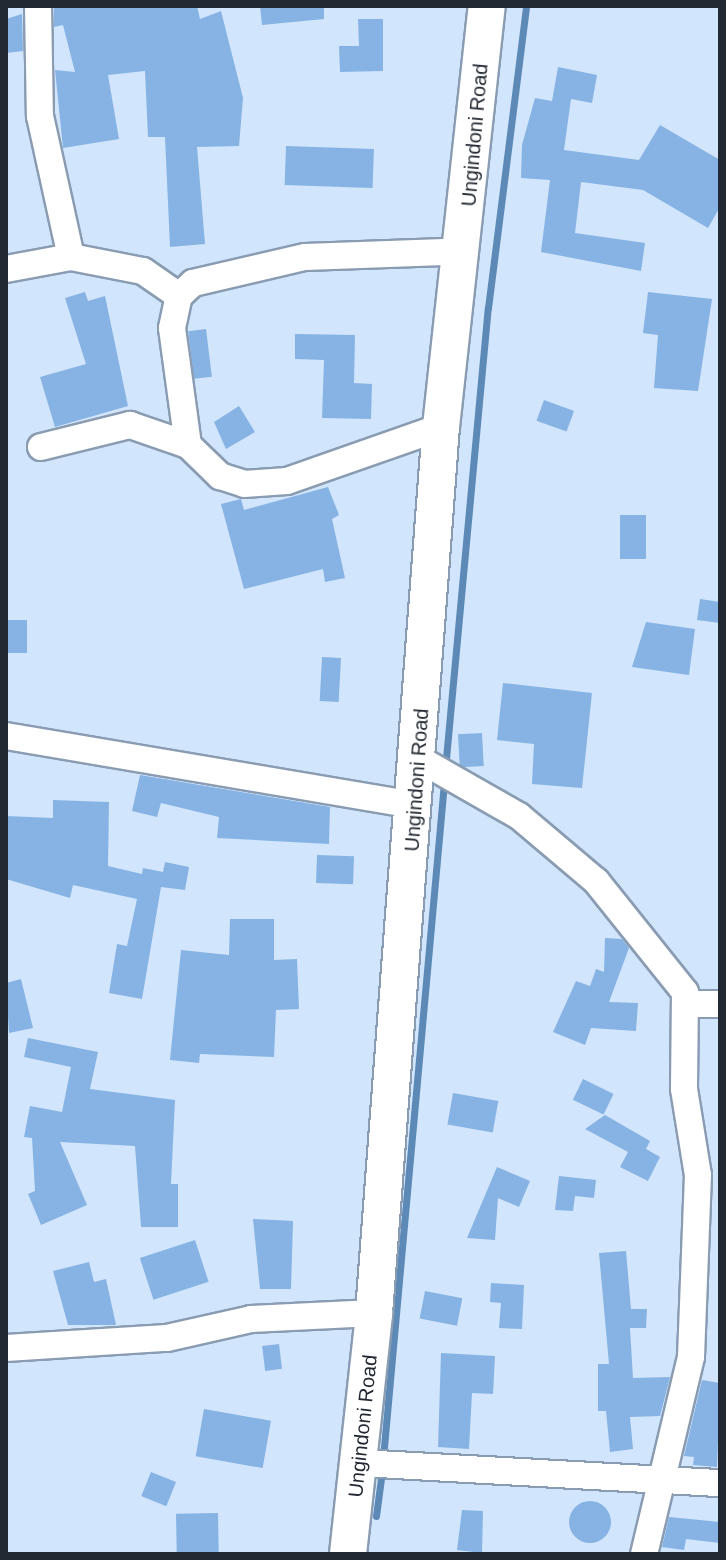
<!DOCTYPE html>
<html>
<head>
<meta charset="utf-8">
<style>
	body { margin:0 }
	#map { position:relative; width:726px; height:1560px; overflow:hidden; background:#d1e5fc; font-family:Arial,sans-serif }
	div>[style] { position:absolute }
	.stream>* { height:7px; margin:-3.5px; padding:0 3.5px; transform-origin:3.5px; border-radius:3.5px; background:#5d89b7 }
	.building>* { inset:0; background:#86b3e4; transform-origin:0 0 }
	.round { border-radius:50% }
	.roads { filter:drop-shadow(2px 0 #899cb1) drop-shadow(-2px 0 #899cb1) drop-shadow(0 2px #899cb1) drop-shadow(0 -2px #899cb1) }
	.minor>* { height:26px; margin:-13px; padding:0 13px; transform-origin:13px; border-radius:13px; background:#fff }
	.secondary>* { height:36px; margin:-18px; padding:0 18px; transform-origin:18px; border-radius:18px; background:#fff }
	span { translate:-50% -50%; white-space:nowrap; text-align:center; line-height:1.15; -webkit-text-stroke:8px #fff; paint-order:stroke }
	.street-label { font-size:20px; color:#222932 }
	.frame { position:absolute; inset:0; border:8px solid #222932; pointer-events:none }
</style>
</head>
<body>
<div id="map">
	<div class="stream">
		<div style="left:445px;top:769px;width:463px;rotate:-84.7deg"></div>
		<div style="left:488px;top:308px;width:304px;rotate:-82.8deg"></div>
		<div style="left:383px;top:1458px;width:679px;rotate:-84.84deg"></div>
		<div style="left:376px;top:1516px;width:45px;rotate:-82.4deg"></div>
	</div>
	<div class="building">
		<div style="clip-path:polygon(54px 6px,197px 6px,200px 19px,221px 11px,243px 98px,239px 146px,197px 147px,205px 244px,170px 247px,165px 137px,148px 137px,145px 71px,108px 75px,119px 139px,63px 148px,55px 70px,75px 72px,63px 25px,54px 27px)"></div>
		<div style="clip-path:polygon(260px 6px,324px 6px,324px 19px,262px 25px)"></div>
		<div style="clip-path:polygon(22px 14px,23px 51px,6px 53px,6px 19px)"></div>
		<div style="clip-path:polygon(358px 19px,383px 19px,383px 71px,340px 72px,339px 46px,359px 46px)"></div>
		<div style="clip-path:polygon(558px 67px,597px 75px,592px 103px,571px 99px,564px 150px,639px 160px,660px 125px,720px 160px,720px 207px,708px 228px,643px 190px,581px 182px,575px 233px,645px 243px,641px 271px,541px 252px,550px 180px,521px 178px,522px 145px,535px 98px,552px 101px)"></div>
		<div style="left:286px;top:146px;width:88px;height:39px;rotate:2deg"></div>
		<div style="clip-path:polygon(85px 292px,88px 301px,105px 296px,128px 406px,55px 427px,40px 377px,86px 364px,65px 298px)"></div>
		<div style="clip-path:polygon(648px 292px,712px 299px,698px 391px,654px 388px,658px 335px,643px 333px)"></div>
		<div style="left:206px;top:329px;width:48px;height:18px;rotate:83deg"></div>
		<div style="clip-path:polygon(295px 334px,355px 335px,354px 383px,372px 384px,371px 419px,322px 418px,324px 360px,295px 359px)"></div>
		<div style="left:544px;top:400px;width:32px;height:22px;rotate:20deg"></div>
		<div style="clip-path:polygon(239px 406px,255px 432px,226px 449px,214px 422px)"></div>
		<div style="clip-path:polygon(328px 487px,339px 515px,332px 519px,345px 578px,325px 582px,323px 569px,244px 589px,221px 504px,241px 499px,244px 510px)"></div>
		<div style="left:620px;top:515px;width:26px;height:44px"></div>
		<div style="clip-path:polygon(700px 599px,720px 602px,720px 623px,697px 620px)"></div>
		<div style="left:6px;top:620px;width:21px;height:33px"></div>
		<div style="clip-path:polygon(646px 622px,695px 629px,689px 675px,632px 667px)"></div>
		<div style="left:322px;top:657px;width:19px;height:44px;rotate:3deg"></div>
		<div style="clip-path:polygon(503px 683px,592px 693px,582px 788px,532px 784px,534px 744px,497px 740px)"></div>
		<div style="left:482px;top:733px;width:33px;height:24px;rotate:87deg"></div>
		<div style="clip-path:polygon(140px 775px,330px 807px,329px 844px,217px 838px,219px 817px,161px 803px,157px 817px,132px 811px)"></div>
		<div style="clip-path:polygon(53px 800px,109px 802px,108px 866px,142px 874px,143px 868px,163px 872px,165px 862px,189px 867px,185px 890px,161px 887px,142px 999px,109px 993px,117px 944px,127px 946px,137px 899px,73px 885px,70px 898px,6px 879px,6px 816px,53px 818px)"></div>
		<div style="left:317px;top:855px;width:37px;height:28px;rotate:2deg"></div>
		<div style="clip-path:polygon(230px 919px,274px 919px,274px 960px,297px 959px,299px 1009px,276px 1010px,274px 1057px,200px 1054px,199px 1063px,170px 1060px,181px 950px,229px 955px)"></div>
		<div style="clip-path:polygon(605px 938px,622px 939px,629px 948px,609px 1002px,638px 1003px,636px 1031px,591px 1028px,585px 1045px,553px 1032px,576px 981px,590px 986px,596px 969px,604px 972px)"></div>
		<div style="clip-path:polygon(21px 979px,33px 1028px,9px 1033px,6px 983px)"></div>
		<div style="clip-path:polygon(28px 1038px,98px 1052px,90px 1089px,175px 1100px,171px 1184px,178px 1184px,178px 1227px,141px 1227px,135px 1146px,60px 1142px,87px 1205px,41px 1225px,28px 1194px,35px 1191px,32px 1138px,24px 1137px,30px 1106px,62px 1112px,71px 1067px,24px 1057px)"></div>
		<div style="left:583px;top:1079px;width:34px;height:23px;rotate:26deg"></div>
		<div style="left:453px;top:1093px;width:46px;height:32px;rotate:10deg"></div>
		<div style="clip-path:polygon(605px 1115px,650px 1141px,646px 1149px,660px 1157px,648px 1181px,620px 1167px,628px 1152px,585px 1129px)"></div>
		<div style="clip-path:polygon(497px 1167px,530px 1181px,519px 1207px,498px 1198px,495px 1240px,467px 1238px)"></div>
		<div style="clip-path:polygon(559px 1176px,596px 1180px,594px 1198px,575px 1196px,573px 1211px,555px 1210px)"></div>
		<div style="clip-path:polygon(253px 1219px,293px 1221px,291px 1289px,260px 1289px)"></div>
		<div style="left:195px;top:1240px;width:44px;height:58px;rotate:72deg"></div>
		<div style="clip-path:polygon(626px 1251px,631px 1309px,647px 1309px,646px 1328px,630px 1328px,633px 1378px,670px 1377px,660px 1416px,630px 1417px,633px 1449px,610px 1452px,606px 1411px,598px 1411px,598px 1364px,609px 1364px,599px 1253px)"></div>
		<div style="clip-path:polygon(89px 1262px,94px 1282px,106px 1279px,116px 1325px,68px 1325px,53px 1271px)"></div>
		<div style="clip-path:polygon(491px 1283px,524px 1285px,522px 1329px,499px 1328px,501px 1303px,490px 1302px)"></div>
		<div style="left:425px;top:1291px;width:38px;height:28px;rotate:11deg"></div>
		<div style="left:279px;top:1344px;width:25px;height:17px;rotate:83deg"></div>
		<div style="clip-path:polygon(441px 1353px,495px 1356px,493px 1394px,472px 1393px,469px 1449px,438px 1447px)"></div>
		<div style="clip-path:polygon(702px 1380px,720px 1383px,717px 1467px,693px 1465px,694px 1457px,684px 1456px)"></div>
		<div style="left:204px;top:1409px;width:68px;height:48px;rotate:10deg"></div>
		<div style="left:151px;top:1472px;width:27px;height:26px;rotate:22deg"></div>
		<div class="round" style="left:569px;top:1501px;width:42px;height:42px"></div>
		<div style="clip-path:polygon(462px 1510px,483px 1511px,482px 1553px,457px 1550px)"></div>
		<div style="left:218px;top:1513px;width:41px;height:42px;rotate:89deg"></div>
		<div style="clip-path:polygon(669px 1517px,720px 1522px,720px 1543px,686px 1539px,684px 1550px,662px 1547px)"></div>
	</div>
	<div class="roads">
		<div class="minor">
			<div style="left:38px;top:6px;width:110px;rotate:89deg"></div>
			<div style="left:40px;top:116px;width:144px;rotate:77.6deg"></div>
			<div style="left:71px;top:257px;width:73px;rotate:11deg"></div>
			<div style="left:143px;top:271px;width:44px;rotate:34.8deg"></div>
			<div style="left:6px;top:269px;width:66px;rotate:-10.5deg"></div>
			<div style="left:188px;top:445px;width:118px;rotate:-97.8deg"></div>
			<div style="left:172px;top:328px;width:33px;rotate:-78deg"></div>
			<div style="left:179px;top:296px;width:19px;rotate:-43deg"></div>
			<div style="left:193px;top:283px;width:115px;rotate:-13.1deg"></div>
			<div style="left:305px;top:257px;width:160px;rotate:-2.1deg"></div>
			<div style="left:41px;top:447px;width:92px;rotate:-13.9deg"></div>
			<div style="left:130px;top:425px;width:61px;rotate:19deg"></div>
			<div style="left:188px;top:445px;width:45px;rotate:44.1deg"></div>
			<div style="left:220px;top:476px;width:25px;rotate:18deg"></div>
			<div style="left:244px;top:484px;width:43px;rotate:-4deg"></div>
			<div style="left:287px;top:481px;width:163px;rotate:-19.3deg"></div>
			<div style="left:6px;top:736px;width:416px;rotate:9.6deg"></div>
			<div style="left:419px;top:759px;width:115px;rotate:29.7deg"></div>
			<div style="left:519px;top:816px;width:101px;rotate:40.2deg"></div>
			<div style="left:596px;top:881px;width:142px;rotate:51.3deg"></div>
			<div style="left:685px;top:992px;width:97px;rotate:90.6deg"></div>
			<div style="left:684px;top:1089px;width:87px;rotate:80.8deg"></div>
			<div style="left:698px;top:1175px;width:182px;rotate:92.2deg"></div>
			<div style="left:691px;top:1357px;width:203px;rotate:103.4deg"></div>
			<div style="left:688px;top:1004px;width:32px"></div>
			<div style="left:6px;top:1348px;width:161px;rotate:-3.6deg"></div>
			<div style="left:167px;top:1338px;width:86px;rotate:-12.7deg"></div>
			<div style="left:251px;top:1319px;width:123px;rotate:-2.8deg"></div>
			<div style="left:360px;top:1463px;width:361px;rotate:3.2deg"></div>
		</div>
		<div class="secondary">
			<div style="left:348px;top:1554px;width:242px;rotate:-83.8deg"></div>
			<div style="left:374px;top:1313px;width:889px;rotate:-85.68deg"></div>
			<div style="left:441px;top:427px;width:424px;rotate:-83.8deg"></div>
		</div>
	</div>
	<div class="street-label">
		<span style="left:475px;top:135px;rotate:-85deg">Ungindoni Road</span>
		<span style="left:417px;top:780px;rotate:-86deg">Ungindoni Road</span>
		<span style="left:363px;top:1426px;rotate:-84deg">Ungindoni Road</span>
	</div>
	<div class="frame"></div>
</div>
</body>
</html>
